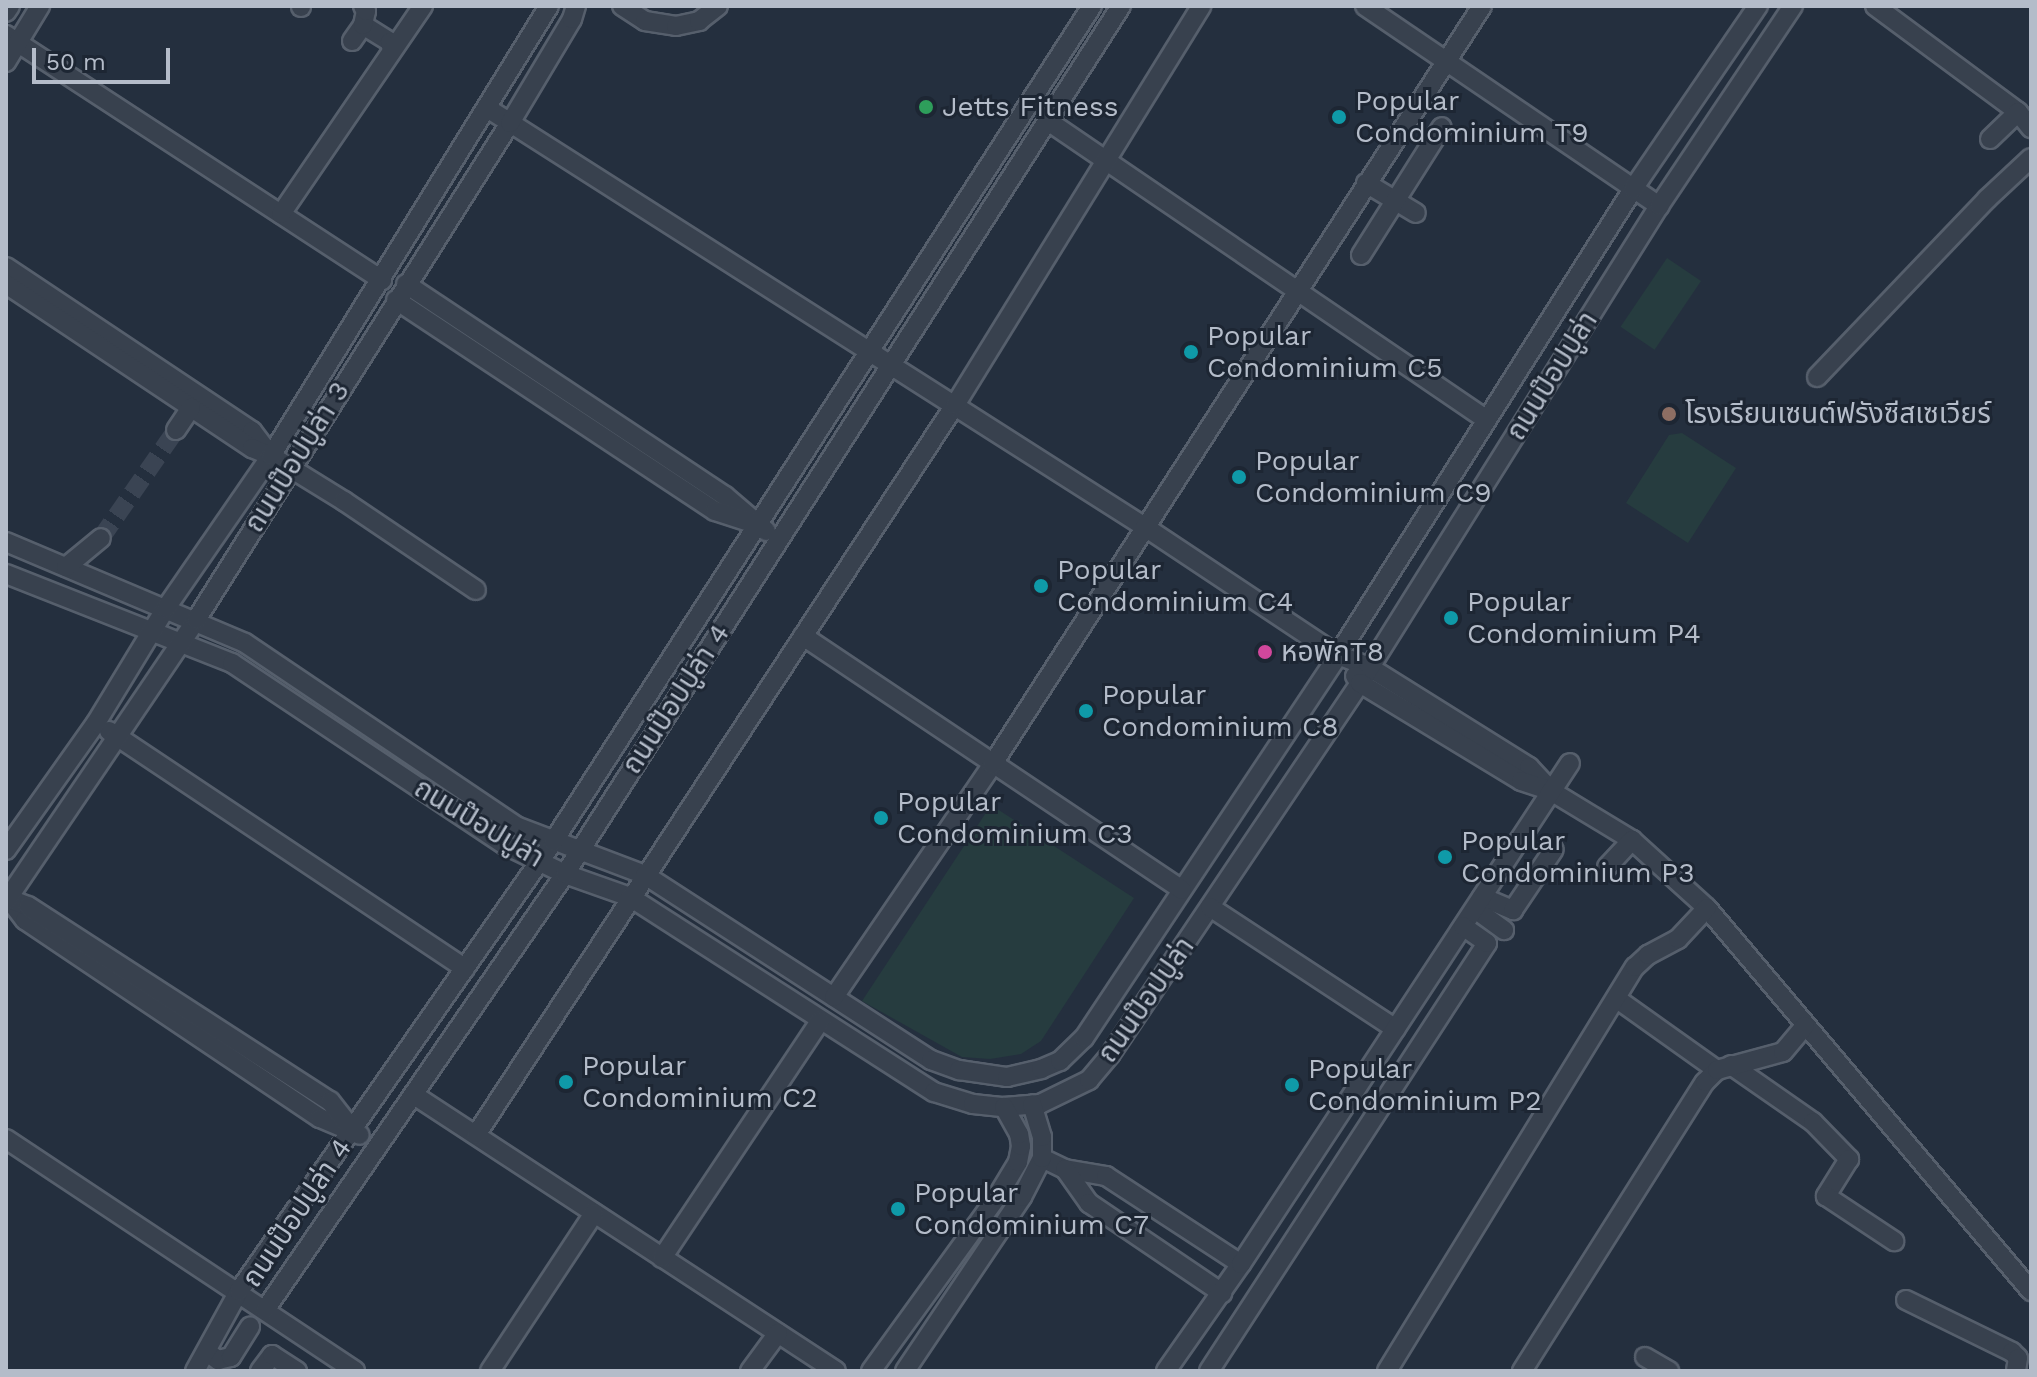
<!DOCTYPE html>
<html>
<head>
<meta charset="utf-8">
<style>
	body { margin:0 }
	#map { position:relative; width:2037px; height:1377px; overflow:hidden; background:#242f3e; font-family:"Work Sans","Noto Sans Thai",sans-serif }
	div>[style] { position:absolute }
	.green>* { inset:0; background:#263c3f; transform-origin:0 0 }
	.minor-tunnel>* { height:18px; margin-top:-9px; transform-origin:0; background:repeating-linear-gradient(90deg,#3a4453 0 18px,transparent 0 27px) }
	.roads { filter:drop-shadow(2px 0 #565f6c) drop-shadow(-2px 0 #565f6c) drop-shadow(0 2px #565f6c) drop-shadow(0 -2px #565f6c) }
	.minor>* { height:18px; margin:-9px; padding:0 9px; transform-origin:9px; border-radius:9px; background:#38414e }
	.dots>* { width:22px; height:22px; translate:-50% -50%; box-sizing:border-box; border:4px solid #1d2633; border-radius:50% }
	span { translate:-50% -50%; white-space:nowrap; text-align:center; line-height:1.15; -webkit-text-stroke:6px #1d2633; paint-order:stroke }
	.poi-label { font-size:28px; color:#b4bcc9 }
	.left { translate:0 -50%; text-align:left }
	.street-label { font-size:28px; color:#b4bcc9 }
	.frame { position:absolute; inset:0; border:8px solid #b4bcc9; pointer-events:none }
	.scale { position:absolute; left:32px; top:48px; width:138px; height:36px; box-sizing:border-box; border:4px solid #b4bcc9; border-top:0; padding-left:10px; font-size:24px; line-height:28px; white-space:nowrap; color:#b4bcc9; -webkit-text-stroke:6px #1d2633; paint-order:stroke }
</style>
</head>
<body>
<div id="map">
	<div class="green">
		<div style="left:1667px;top:258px;width:41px;height:83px;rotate:34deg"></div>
		<div style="clip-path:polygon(1682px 433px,1736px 468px,1688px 543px,1626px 503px,1669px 435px)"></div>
		<div style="clip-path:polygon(991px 805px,1134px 898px,1041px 1041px,1021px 1054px,990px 1059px,962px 1057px,862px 1001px)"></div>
	</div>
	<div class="minor-tunnel">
		<div style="left:101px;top:538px;width:131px;rotate:-55.2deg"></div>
	</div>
	<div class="roads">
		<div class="minor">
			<div style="left:622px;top:6px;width:27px;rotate:33deg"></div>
			<div style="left:645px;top:21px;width:31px;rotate:9deg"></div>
			<div style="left:676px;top:26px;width:24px;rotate:-12deg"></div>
			<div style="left:699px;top:21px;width:24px;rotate:-38deg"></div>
			<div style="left:1365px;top:6px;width:356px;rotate:34.2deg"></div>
			<div style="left:1875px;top:6px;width:178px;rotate:36.5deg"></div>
			<div style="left:2018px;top:112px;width:21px;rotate:51deg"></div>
			<div style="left:301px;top:7px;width:1px;rotate:-90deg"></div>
			<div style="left:6px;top:12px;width:7px;rotate:-56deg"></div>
			<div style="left:363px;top:25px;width:32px;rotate:32deg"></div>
			<div style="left:390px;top:42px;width:8px;rotate:76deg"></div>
			<div style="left:6px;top:35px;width:449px;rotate:33.1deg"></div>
			<div style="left:352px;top:41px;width:19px;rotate:-55deg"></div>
			<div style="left:363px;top:25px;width:14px;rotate:-78deg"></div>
			<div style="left:366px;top:11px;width:6px;rotate:-121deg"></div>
			<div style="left:6px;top:62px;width:66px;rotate:-58.7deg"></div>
			<div style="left:487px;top:108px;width:780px;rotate:32.49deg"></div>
			<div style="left:1145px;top:527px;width:232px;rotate:33.6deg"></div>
			<div style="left:1338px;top:655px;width:33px;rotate:21deg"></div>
			<div style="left:1369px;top:667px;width:189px;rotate:32deg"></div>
			<div style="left:1529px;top:767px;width:33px;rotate:47deg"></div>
			<div style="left:1048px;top:121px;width:528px;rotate:34.26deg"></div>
			<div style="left:1990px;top:139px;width:39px;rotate:-44deg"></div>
			<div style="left:1366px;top:183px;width:58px;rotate:31deg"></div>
			<div style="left:281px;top:214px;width:252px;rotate:-55.7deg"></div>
			<div style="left:1361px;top:255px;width:151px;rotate:-57.7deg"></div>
			<div style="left:6px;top:267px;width:296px;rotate:33.7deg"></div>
			<div style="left:252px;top:431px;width:26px;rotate:53deg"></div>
			<div style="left:6px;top:284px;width:296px;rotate:33.7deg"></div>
			<div style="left:252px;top:448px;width:21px;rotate:23deg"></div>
			<div style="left:271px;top:456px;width:86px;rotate:31.7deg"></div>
			<div style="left:344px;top:501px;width:159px;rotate:34deg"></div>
			<div style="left:406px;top:284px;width:383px;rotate:33.6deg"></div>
			<div style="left:725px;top:496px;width:54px;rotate:40.5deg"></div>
			<div style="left:396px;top:300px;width:382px;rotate:33.5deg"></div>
			<div style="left:715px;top:511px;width:38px;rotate:18deg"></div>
			<div style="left:1817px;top:377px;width:246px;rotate:-46.3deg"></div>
			<div style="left:1987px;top:199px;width:60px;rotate:-43deg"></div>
			<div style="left:176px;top:430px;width:27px;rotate:-56deg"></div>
			<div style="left:6px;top:542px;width:259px;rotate:22.9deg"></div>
			<div style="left:245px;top:643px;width:327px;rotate:34deg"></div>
			<div style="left:516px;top:826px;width:138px;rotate:20.8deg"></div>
			<div style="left:645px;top:875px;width:341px;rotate:32.9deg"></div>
			<div style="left:931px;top:1060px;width:30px;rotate:20deg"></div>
			<div style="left:959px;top:1070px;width:49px;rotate:8.3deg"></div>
			<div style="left:1007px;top:1077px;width:35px;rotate:-13deg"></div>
			<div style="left:1041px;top:1069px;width:21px;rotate:-23deg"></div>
			<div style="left:1060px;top:1061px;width:33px;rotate:-44deg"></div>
			<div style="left:1084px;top:1038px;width:460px;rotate:-56.4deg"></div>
			<div style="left:1338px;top:655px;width:552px;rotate:-57.66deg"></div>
			<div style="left:1633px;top:189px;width:222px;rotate:-55.7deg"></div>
			<div style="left:66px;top:567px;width:45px;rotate:-39.6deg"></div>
			<div style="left:6px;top:574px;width:243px;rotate:21.5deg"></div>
			<div style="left:232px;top:663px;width:328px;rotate:33.7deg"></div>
			<div style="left:505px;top:845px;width:67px;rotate:25.8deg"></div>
			<div style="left:565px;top:874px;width:69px;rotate:19.5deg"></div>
			<div style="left:630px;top:897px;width:361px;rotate:32.7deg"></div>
			<div style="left:934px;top:1092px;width:41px;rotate:17.1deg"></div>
			<div style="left:973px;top:1104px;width:31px;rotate:6deg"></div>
			<div style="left:1004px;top:1107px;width:36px;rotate:-5deg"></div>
			<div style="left:1040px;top:1104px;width:55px;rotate:-26.1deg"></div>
			<div style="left:1089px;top:1080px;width:33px;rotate:-50deg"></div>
			<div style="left:1110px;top:1055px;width:448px;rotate:-56.1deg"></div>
			<div style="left:1360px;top:683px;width:563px;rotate:-57.92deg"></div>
			<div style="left:1659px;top:206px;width:241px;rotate:-56.2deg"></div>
			<div style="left:803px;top:636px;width:456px;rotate:33.8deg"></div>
			<div style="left:1355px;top:676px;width:9px;rotate:54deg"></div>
			<div style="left:1360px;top:683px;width:188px;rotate:31.3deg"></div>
			<div style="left:1521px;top:781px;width:32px;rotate:18deg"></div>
			<div style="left:1551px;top:791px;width:95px;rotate:31.2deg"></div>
			<div style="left:1632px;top:840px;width:101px;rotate:42.2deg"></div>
			<div style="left:1707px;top:908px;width:502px;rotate:49.77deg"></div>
			<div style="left:109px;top:731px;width:428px;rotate:33.7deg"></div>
			<div style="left:6px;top:850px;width:156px;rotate:-54.7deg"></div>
			<div style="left:96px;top:723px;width:135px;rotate:-58.7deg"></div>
			<div style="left:166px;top:608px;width:185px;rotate:-55.4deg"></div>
			<div style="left:271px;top:456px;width:529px;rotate:-58.29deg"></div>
			<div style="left:1607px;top:867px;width:37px;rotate:-47deg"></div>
			<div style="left:6px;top:895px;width:31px;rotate:53deg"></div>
			<div style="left:25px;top:920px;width:355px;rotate:33.9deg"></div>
			<div style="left:320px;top:1118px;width:43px;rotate:23deg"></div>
			<div style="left:1482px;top:897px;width:34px;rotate:23deg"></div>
			<div style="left:1513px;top:910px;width:73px;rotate:-56.1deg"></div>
			<div style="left:12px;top:900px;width:17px;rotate:21deg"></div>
			<div style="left:28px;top:906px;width:359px;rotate:32.9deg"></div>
			<div style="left:330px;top:1101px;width:34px;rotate:52deg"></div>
			<div style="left:6px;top:901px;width:339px;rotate:-55.9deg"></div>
			<div style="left:196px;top:620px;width:588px;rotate:-57.72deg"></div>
			<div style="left:510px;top:123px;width:121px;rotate:-59.2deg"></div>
			<div style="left:572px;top:19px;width:14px;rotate:-73deg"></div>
			<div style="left:1210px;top:907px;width:222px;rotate:33.3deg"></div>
			<div style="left:1475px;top:909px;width:36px;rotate:36deg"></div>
			<div style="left:834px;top:997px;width:281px;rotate:-55.7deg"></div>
			<div style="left:992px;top:765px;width:903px;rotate:-57.15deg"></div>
			<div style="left:1617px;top:999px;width:123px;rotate:35.4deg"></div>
			<div style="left:1731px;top:1065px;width:100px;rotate:34.8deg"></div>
			<div style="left:1813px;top:1122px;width:52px;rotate:45.8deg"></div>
			<div style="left:1849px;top:1159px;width:44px;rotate:121.9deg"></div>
			<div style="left:1826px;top:1196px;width:82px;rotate:33.5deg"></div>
			<div style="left:414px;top:1095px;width:504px;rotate:33.19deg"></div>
			<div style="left:476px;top:1135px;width:873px;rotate:-56.73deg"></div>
			<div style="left:955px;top:405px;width:469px;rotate:-58.3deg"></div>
			<div style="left:6px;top:1139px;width:419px;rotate:33.6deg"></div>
			<div style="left:1042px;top:1158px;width:25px;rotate:26deg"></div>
			<div style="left:1065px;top:1169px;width:42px;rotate:9.7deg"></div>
			<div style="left:1106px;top:1176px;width:161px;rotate:33.1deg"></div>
			<div style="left:1065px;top:1169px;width:42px;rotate:54.8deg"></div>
			<div style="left:1089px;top:1203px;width:161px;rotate:34.1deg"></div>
			<div style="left:662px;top:1258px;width:285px;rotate:-56.3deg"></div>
			<div style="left:1906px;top:1300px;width:118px;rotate:26.1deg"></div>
			<div style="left:2012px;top:1352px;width:8px;rotate:45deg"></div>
			<div style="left:2018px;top:1358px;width:13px;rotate:99deg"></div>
			<div style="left:265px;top:1310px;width:529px;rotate:-55.47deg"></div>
			<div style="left:565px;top:874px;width:1031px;rotate:-57.36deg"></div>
			<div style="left:207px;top:1352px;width:14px;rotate:36deg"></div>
			<div style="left:218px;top:1360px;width:13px;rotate:-13deg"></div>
			<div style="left:231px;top:1357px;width:36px;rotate:-58deg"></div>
			<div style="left:1645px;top:1357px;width:28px;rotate:30deg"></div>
			<div style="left:195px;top:1371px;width:91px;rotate:-61.2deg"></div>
			<div style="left:239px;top:1291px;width:548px;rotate:-55.03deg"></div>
			<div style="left:553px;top:842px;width:995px;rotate:-57.19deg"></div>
			<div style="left:260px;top:1371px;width:20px;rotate:-53deg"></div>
			<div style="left:272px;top:1355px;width:30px;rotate:33deg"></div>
			<div style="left:490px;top:1371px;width:189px;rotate:-56.6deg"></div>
			<div style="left:750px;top:1371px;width:47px;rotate:-53.6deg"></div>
			<div style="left:871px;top:1371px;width:215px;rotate:-54.1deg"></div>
			<div style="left:997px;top:1197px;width:41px;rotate:-59deg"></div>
			<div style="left:1018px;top:1162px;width:16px;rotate:-79deg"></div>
			<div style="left:1021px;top:1146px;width:12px;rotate:-99deg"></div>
			<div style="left:1019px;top:1134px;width:31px;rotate:-119deg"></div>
			<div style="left:905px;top:1371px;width:210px;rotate:-56.1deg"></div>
			<div style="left:1022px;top:1197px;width:44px;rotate:-62.9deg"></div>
			<div style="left:1042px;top:1158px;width:21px;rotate:-90deg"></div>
			<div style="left:1042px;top:1137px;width:34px;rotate:-107deg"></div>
			<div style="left:1166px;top:1371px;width:131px;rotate:-55deg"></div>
			<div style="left:1241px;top:1264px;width:599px;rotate:-56.71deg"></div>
			<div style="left:1209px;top:1371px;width:510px;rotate:-56.99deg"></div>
			<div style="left:1487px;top:943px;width:29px;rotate:-145deg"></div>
			<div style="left:1387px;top:1371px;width:474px;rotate:-58.5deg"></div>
			<div style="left:1635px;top:967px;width:18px;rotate:-43deg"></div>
			<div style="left:1648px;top:955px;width:34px;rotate:-28deg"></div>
			<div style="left:1678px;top:939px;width:42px;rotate:-46.9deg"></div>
			<div style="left:1522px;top:1371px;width:342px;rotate:-57.7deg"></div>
			<div style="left:1705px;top:1082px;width:17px;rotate:-45deg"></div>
			<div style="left:1717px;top:1070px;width:68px;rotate:-15.3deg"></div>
			<div style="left:1783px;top:1052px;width:34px;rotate:-50deg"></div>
		</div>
	</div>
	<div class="dots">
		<div style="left:926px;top:107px;background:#2e9e5b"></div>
		<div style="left:1339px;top:117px;background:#0f9aa8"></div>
		<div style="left:1191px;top:352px;background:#0f9aa8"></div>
		<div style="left:1669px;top:414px;background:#8d6e63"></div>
		<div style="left:1239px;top:477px;background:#0f9aa8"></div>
		<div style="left:1041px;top:586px;background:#0f9aa8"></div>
		<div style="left:1451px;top:618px;background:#0f9aa8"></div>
		<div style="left:1265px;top:652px;background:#d1479c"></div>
		<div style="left:1086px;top:711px;background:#0f9aa8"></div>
		<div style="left:881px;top:818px;background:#0f9aa8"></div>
		<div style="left:1445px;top:857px;background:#0f9aa8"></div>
		<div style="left:566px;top:1082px;background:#0f9aa8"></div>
		<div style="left:1292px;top:1085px;background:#0f9aa8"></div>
		<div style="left:898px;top:1209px;background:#0f9aa8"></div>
	</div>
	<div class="poi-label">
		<span class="left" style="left:1355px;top:117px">Popular<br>Condominium T9</span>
		<span class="left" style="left:942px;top:107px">Jetts Fitness</span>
		<span class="left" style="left:1207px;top:352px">Popular<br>Condominium C5</span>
		<span class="left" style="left:1685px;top:414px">โรงเรียนเซนต์ฟรังซีสเซเวียร์</span>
		<span class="left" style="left:1255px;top:477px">Popular<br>Condominium C9</span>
		<span class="left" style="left:1057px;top:586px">Popular<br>Condominium C4</span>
		<span class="left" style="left:1467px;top:618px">Popular<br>Condominium P4</span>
		<span class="left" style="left:1281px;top:652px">หอพักT8</span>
		<span class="left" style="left:1102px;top:711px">Popular<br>Condominium C8</span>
		<span class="left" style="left:897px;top:818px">Popular<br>Condominium C3</span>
		<span class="left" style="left:1461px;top:857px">Popular<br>Condominium P3</span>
		<span class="left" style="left:582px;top:1082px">Popular<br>Condominium C2</span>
		<span class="left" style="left:1308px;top:1085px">Popular<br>Condominium P2</span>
		<span class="left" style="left:914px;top:1209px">Popular<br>Condominium C7</span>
	</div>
	<div class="street-label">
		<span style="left:1552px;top:376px;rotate:-58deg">ถนนป๊อปปูล่า</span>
		<span style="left:297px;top:457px;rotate:-58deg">ถนนป๊อปปูล่า 3</span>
		<span style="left:676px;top:699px;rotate:-57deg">ถนนป๊อปปูล่า 4</span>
		<span style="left:479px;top:823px;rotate:31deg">ถนนป๊อปปูล่า</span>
		<span style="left:1146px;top:1000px;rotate:-55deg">ถนนป๊อปปูล่า</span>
		<span style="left:297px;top:1213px;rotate:-56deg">ถนนป๊อปปูล่า 4</span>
	</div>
	<div class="frame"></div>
	<div class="scale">50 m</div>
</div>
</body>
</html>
